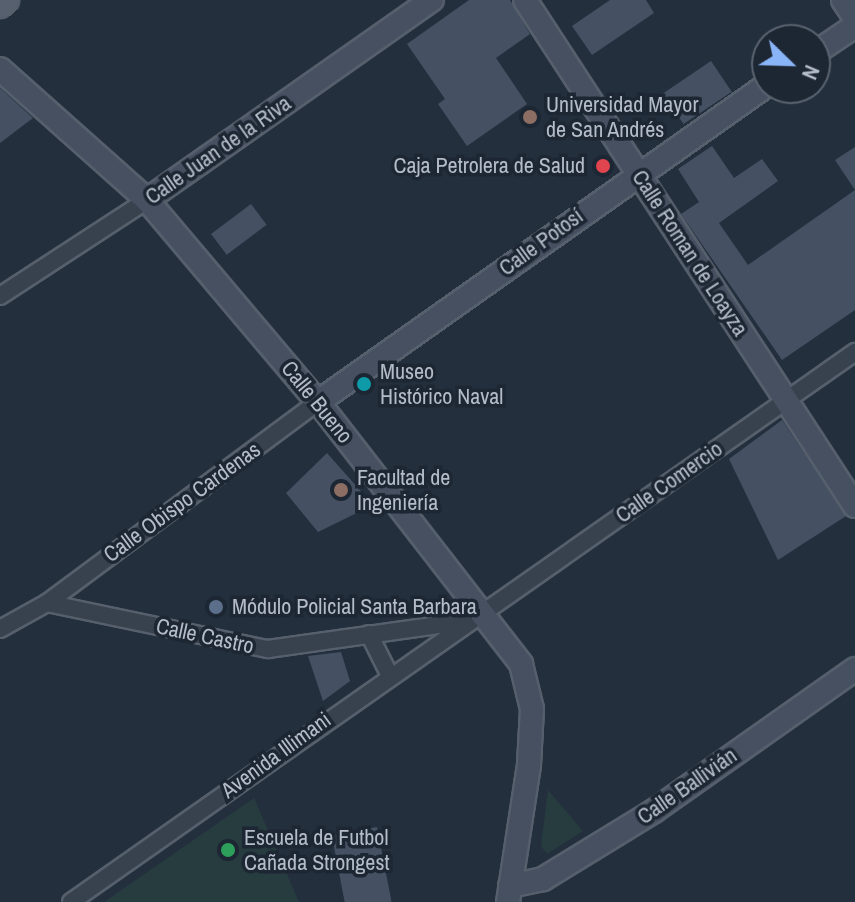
<!DOCTYPE html>
<html>
<head>
<meta charset="utf-8">
<style>
	body { margin:0 }
	#map { position:relative; width:855px; height:902px; overflow:hidden; background:#242f3e; font-family:"Archivo Narrow",sans-serif }
	div>[style] { position:absolute }
	.green>* { inset:0; background:#263c3f }
	.building>* { inset:0; background:#455162; transform-origin:0 0 }
	.roads { filter:drop-shadow(2px 0 #565f6c) drop-shadow(-2px 0 #565f6c) drop-shadow(0 2px #565f6c) drop-shadow(0 -2px #565f6c) }
	.street>* { height:16px; margin:-8px; padding:0 8px; transform-origin:8px; border-radius:8px; background:#38414e }
	.secondary>* { height:22px; margin:-11px; padding:0 11px; transform-origin:11px; border-radius:11px; background:#465061 }
	.primary>* { height:24px; margin:-12px; padding:0 12px; transform-origin:12px; border-radius:12px; background:#56606e }
	.dots>* { width:22px; height:22px; translate:-50% -50%; box-sizing:border-box; border:4px solid #1d2633; border-radius:50% }
	span { translate:-50% -50%; white-space:nowrap; text-align:center; line-height:1.15; -webkit-text-stroke:7px #1d2633; paint-order:stroke }
	.poi-label { font-size:22px; color:#b4bcc9 }
	.left { translate:0 -50%; text-align:left }
	.right { translate:-100% -50%; text-align:right }
	.street-label { font-size:22px; color:#b4bcc9 }
	.north { position:absolute; left:751px; top:24px; width:80px; height:80px; box-sizing:border-box; background:#1d2633; border:2px solid #59626f; border-radius:50%; rotate:113deg; font-size:22px; font-weight:700; line-height:32px; text-align:center; color:#b4bcc9 }
	.north::after { content:''; display:block; margin:auto; width:28px; height:36px; background:#8ab4f8; clip-path:polygon(50% 0,100% 100%,50% 72%,0 100%) }
</style>
</head>
<body>
<div id="map">
	<div class="green">
		<div style="clip-path:polygon(548px 790px,583px 831px,547px 854px,541px 846px)"></div>
		<div style="clip-path:polygon(254px 798px,299px 902px,104px 902px)"></div>
	</div>
	<div class="building">
		<div style="clip-path:polygon(469px 0,510px 0,530px 34px,496px 58px,527px 104px,467px 146px,438px 104px,445px 99px,407px 44px)"></div>
		<div style="clip-path:polygon(610px 0,646px 0,654px 13px,592px 55px,572px 26px)"></div>
		<div style="left:711px;top:61px;width:37px;height:58px;rotate:56deg"></div>
		<div style="clip-path:polygon(0 88px,33px 118px,0 143px)"></div>
		<div style="clip-path:polygon(712px 146px,734px 178px,762px 159px,778px 181px,719px 223px,748px 265px,855px 190px,835px 160px,855px 147px,855px 310px,782px 360px,681px 214px,699px 202px,678px 169px)"></div>
		<div style="left:251px;top:204px;width:26px;height:50px;rotate:53deg"></div>
		<div style="clip-path:polygon(782px 420px,846px 516px,778px 560px,729px 459px)"></div>
		<div style="clip-path:polygon(327px 453px,373px 505px,318px 532px,286px 493px)"></div>
		<div style="clip-path:polygon(341px 652px,350px 681px,323px 701px,308px 656px)"></div>
		<div style="left:377px;top:827px;width:76px;height:46px;rotate:79deg"></div>
	</div>
	<div class="roads">
		<div class="street">
			<div style="left:0;top:296px;width:176px;rotate:-33.1deg"></div>
			<div style="left:47px;top:603px;width:226px;rotate:11.8deg"></div>
			<div style="left:268px;top:649px;width:193px;rotate:-8deg"></div>
			<div style="left:0;top:629px;width:54px;rotate:-29deg"></div>
			<div style="left:47px;top:603px;width:337px;rotate:-36.6deg"></div>
			<div style="left:369px;top:634px;width:45px;rotate:63.4deg"></div>
			<div style="left:71px;top:902px;width:958px;rotate:-35.05deg"></div>
		</div>
		<div class="secondary">
			<div style="left:525px;top:0;width:604px;rotate:56.89deg"></div>
			<div style="left:843px;top:0;width:22px;rotate:56deg"></div>
			<div style="left:815px;top:53px;width:48px;rotate:-34deg"></div>
			<div style="left:0;top:69px;width:197px;rotate:41.7deg"></div>
			<div style="left:147px;top:200px;width:265px;rotate:49.8deg"></div>
			<div style="left:318px;top:402px;width:331px;rotate:52.2deg"></div>
			<div style="left:521px;top:664px;width:46px;rotate:76.3deg"></div>
			<div style="left:532px;top:709px;width:56px;rotate:93.1deg"></div>
			<div style="left:529px;top:765px;width:139px;rotate:98.7deg"></div>
			<div style="left:147px;top:200px;width:348px;rotate:-35.1deg"></div>
			<div style="left:318px;top:402px;width:550px;rotate:-35.22deg"></div>
			<div style="left:510px;top:886px;width:34px;rotate:-12deg"></div>
			<div style="left:543px;top:879px;width:130px;rotate:-31.5deg"></div>
			<div style="left:654px;top:811px;width:246px;rotate:-35.2deg"></div>
		</div>
		<div class="primary">
			<div style="left:0;top:5px;width:8px;rotate:-40deg"></div>
		</div>
	</div>
	<div class="dots">
		<div style="left:530px;top:117px;background:#8d6e63"></div>
		<div style="left:603px;top:166px;background:#e0444e"></div>
		<div style="left:364px;top:384px;background:#0f9aa8"></div>
		<div style="left:341px;top:490px;background:#8d6e63"></div>
		<div style="left:216px;top:607px;background:#5c6f8a"></div>
		<div style="left:228px;top:850px;background:#2e9e5b"></div>
	</div>
	<div class="poi-label">
		<span class="left" style="left:546px;top:117px">Universidad Mayor<br>de San Andrés</span>
		<span class="right" style="left:585px;top:166px">Caja Petrolera de Salud</span>
		<span class="left" style="left:380px;top:384px">Museo<br>Histórico Naval</span>
		<span class="left" style="left:357px;top:490px">Facultad de<br>Ingeniería</span>
		<span class="left" style="left:232px;top:607px">Módulo Policial Santa Barbara</span>
		<span class="left" style="left:244px;top:850px">Escuela de Futbol<br>Cañada Strongest</span>
	</div>
	<div class="street-label">
		<span style="left:218px;top:150px;rotate:-35deg">Calle Juan de la Riva</span>
		<span style="left:541px;top:242px;rotate:-36deg">Calle Potosí</span>
		<span style="left:690px;top:253px;rotate:57deg">Calle Roman de Loayza</span>
		<span style="left:317px;top:402px;rotate:51deg">Calle Bueno</span>
		<span style="left:669px;top:482px;rotate:-35deg">Calle Comercio</span>
		<span style="left:182px;top:502px;rotate:-36deg">Calle Obispo Cardenas</span>
		<span style="left:205px;top:636px;rotate:12deg">Calle Castro</span>
		<span style="left:276px;top:755px;rotate:-36deg">Avenida Illimani</span>
		<span style="left:687px;top:786px;rotate:-35deg">Calle Ballivián</span>
	</div>
	<div class="north">N</div>
</div>
</body>
</html>
